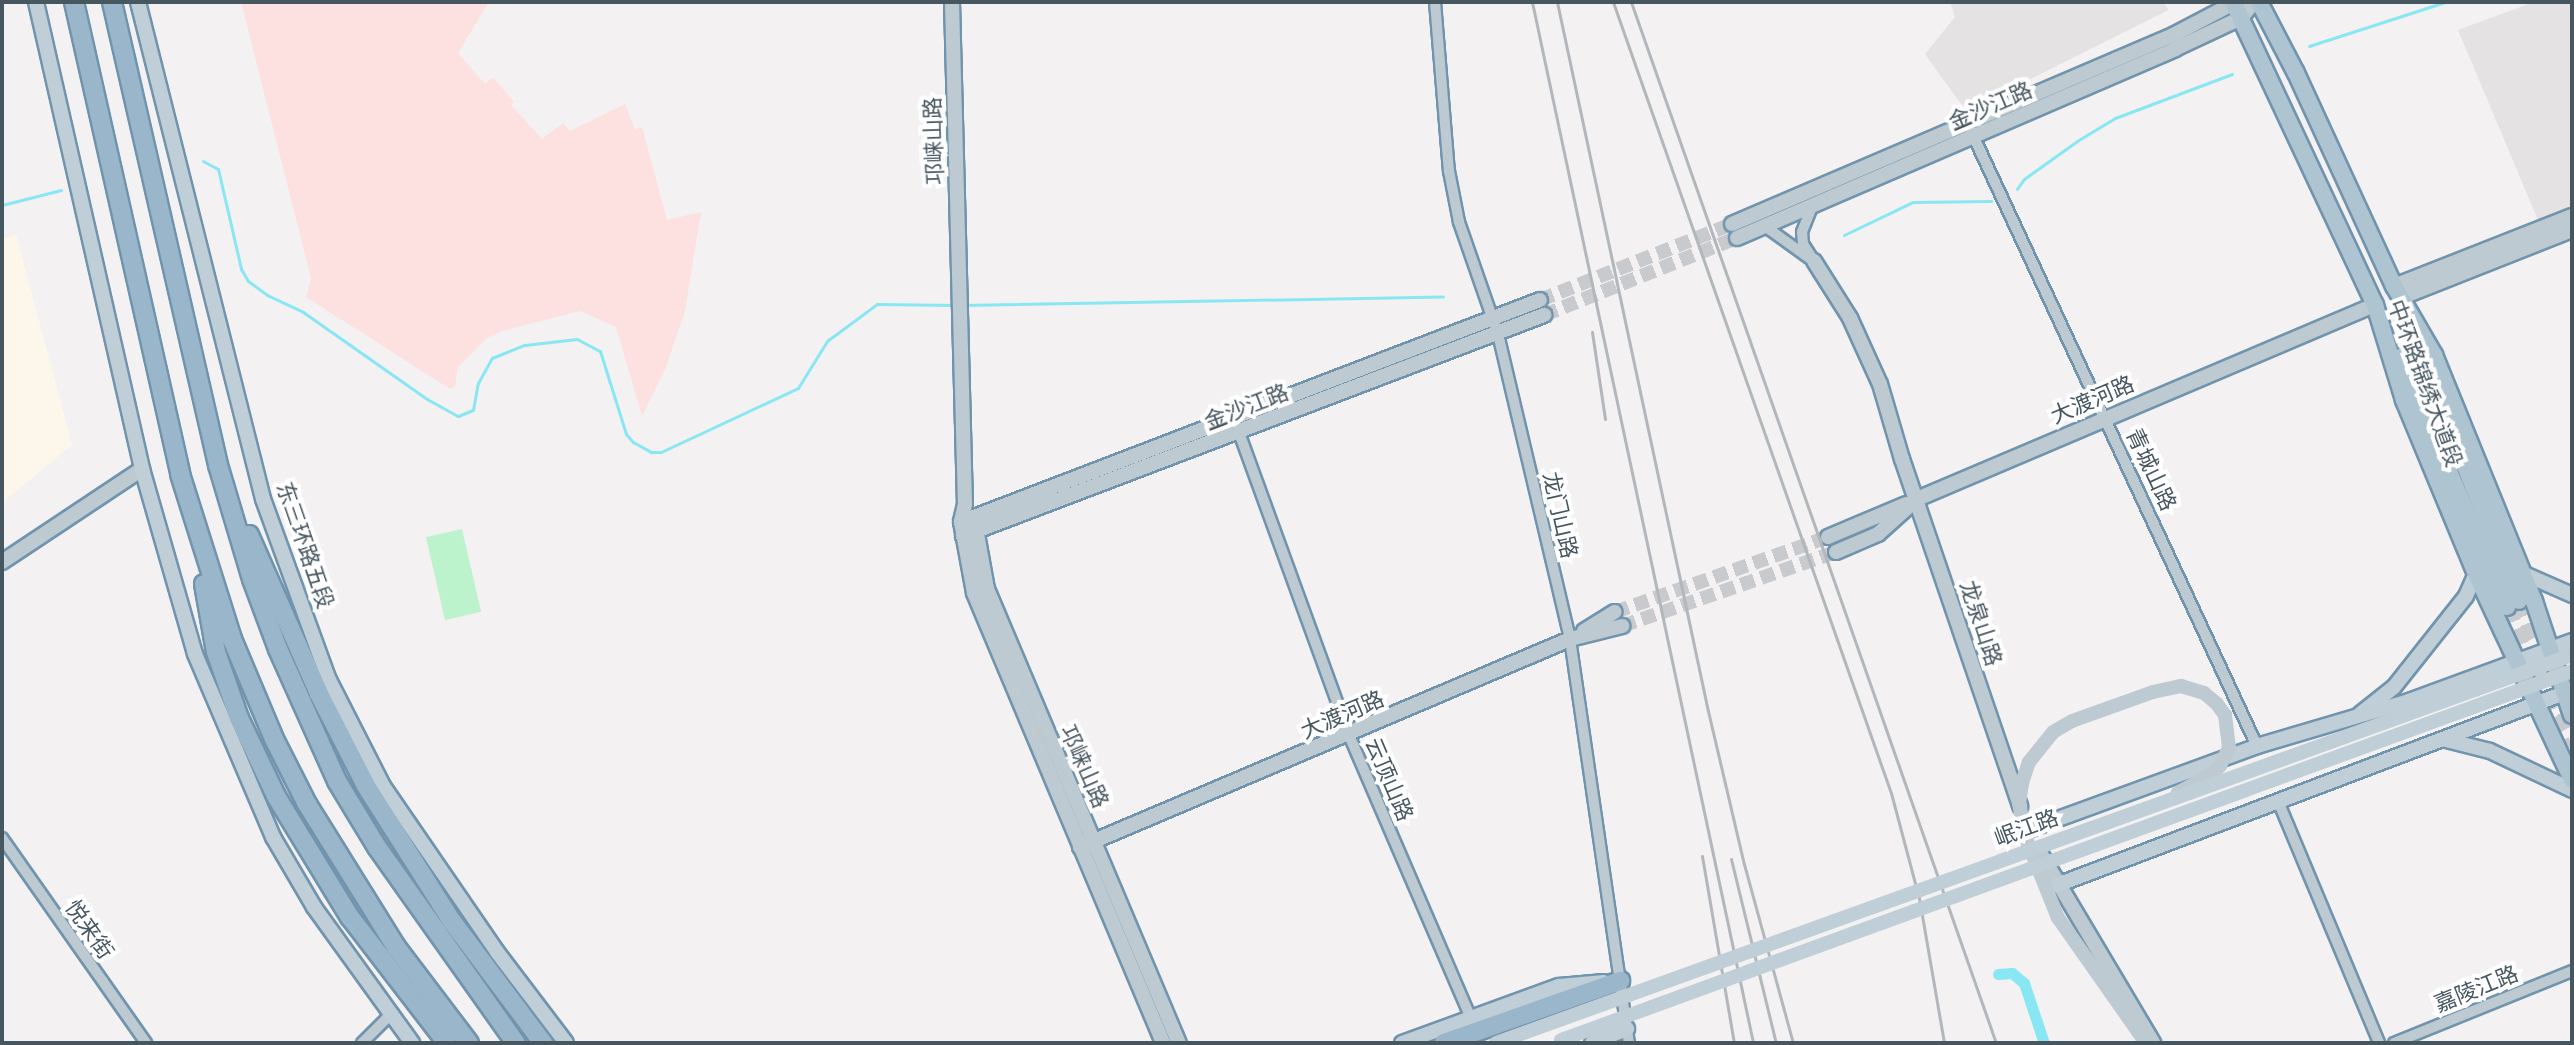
<!DOCTYPE html>
<html>
<head>
<meta charset="utf-8">
<style>
	body { margin:0 }
	#map { position:relative; width:2574px; height:1045px; overflow:hidden; background:#f3f1f1; font-family:Barlow,"Noto Sans SC",sans-serif }
	div>[style] { position:absolute }
	.commercial>* { inset:0; background:#fdf6ea }
	.education>* { inset:0; background:#e4e2e3 }
	.medical>* { inset:0; background:#fde1e1 }
	.green>* { inset:0; background:#bdf3cc; transform-origin:0 0 }
	.stream>* { height:3px; margin:-1.5px; padding:0 1.5px; transform-origin:1.5px; border-radius:1.5px; background:#88e7f2 }
	.canal>* { height:11px; margin:-5.5px; padding:0 5.5px; transform-origin:5.5px; border-radius:5.5px; background:#88e7f2 }
	.tertiary-tunnel>* { height:14px; margin-top:-7px; transform-origin:0; background:repeating-linear-gradient(90deg,#c8cacd 0 14px,transparent 0 21px) }
	.primary-tunnel>* { height:16px; margin-top:-8px; transform-origin:0; background:repeating-linear-gradient(90deg,#c8cacd 0 16px,transparent 0 24px) }
	.roads { filter:drop-shadow(2px 0 #7194ae) drop-shadow(-2px 0 #7194ae) drop-shadow(0 2px #7194ae) drop-shadow(0 -2px #7194ae) }
	.minor>* { height:10px; margin:-5px; padding:0 5px; transform-origin:5px; border-radius:5px; background:#becad1 }
	.tertiary>* { height:14px; margin:-7px; padding:0 7px; transform-origin:7px; border-radius:7px; background:#becad1 }
	.secondary>* { height:14px; margin:-7px; padding:0 7px; transform-origin:7px; border-radius:7px; background:#c0ced8 }
	.primary>* { height:16px; margin:-8px; padding:0 8px; transform-origin:8px; border-radius:8px; background:#afc4d1 }
	.trunk>* { height:18px; margin:-9px; padding:0 9px; transform-origin:9px; border-radius:9px; background:#9ab6ca }
	.rail>* { height:3px; margin:-1.5px; padding:0 1.5px; transform-origin:1.5px; border-radius:1.5px; background:#b2b7bb }
	.tertiary-bridge>* { height:14px; margin:-7px; padding:0 7px; transform-origin:7px; border-radius:7px; background:#becad1 }
	.secondary-bridge>* { height:14px; margin:-7px; padding:0 7px; transform-origin:7px; border-radius:7px; background:#c0ced8 }
	span { translate:-50% -50%; white-space:nowrap; text-align:center; line-height:1.15; -webkit-text-stroke:8px #fff; paint-order:stroke }
	.street-label { font-size:22px; color:#475760 }
	.frame { position:absolute; inset:0; border:4px solid #475760; pointer-events:none }
</style>
</head>
<body>
<div id="map">
	<div class="commercial">
		<div style="clip-path:polygon(16px 234px,72px 445px,2px 503px,2px 239px)"></div>
	</div>
	<div class="education">
		<div style="clip-path:polygon(1950px 2px,2163px 2px,2169px 10px,1966px 111px,1925px 54px,1955px 17px)"></div>
		<div style="clip-path:polygon(2534px 2px,2572px 2px,2572px 206px,2538px 220px,2458px 30px)"></div>
	</div>
	<div class="medical">
		<div style="clip-path:polygon(241px 2px,489px 2px,458px 53px,485px 84px,493px 77px,514px 102px,511px 105px,542px 139px,563px 123px,570px 131px,625px 104px,635px 130px,642px 127px,667px 220px,701px 212px,685px 311px,666px 367px,642px 416px,616px 327px,580px 311px,502px 331px,487px 338px,458px 367px,455px 386px,450px 389px,306px 297px,311px 278px)"></div>
	</div>
	<div class="green">
		<div style="left:462px;top:529px;width:85px;height:37px;rotate:77deg"></div>
	</div>
	<div class="stream">
		<div style="left:2309px;top:46px;width:143px;rotate:-17.9deg"></div>
		<div style="left:203px;top:161px;width:17px;rotate:28deg"></div>
		<div style="left:218px;top:169px;width:103px;rotate:77deg"></div>
		<div style="left:241px;top:269px;width:14px;rotate:60deg"></div>
		<div style="left:248px;top:281px;width:24px;rotate:36deg"></div>
		<div style="left:267px;top:295px;width:40px;rotate:25deg"></div>
		<div style="left:303px;top:312px;width:151px;rotate:35.1deg"></div>
		<div style="left:427px;top:399px;width:35px;rotate:29deg"></div>
		<div style="left:458px;top:416px;width:16px;rotate:-22deg"></div>
		<div style="left:473px;top:410px;width:27px;rotate:-80deg"></div>
		<div style="left:478px;top:383px;width:29px;rotate:-61deg"></div>
		<div style="left:492px;top:358px;width:35px;rotate:-22deg"></div>
		<div style="left:525px;top:345px;width:52px;rotate:-6.6deg"></div>
		<div style="left:577px;top:339px;width:26px;rotate:28deg"></div>
		<div style="left:600px;top:351px;width:87px;rotate:72.6deg"></div>
		<div style="left:626px;top:434px;width:11px;rotate:49deg"></div>
		<div style="left:633px;top:442px;width:21px;rotate:29deg"></div>
		<div style="left:651px;top:452px;width:10px"></div>
		<div style="left:661px;top:452px;width:151px;rotate:-25deg"></div>
		<div style="left:798px;top:388px;width:55px;rotate:-58.3deg"></div>
		<div style="left:827px;top:341px;width:62px;rotate:-36.5deg"></div>
		<div style="left:877px;top:304px;width:78px;rotate:0.7deg"></div>
		<div style="left:2017px;top:189px;width:12px;rotate:-55deg"></div>
		<div style="left:2024px;top:179px;width:65px;rotate:-35.6deg"></div>
		<div style="left:2077px;top:141px;width:44px;rotate:-31.2deg"></div>
		<div style="left:2115px;top:118px;width:125px;rotate:-20.6deg"></div>
		<div style="left:2px;top:205px;width:61px;rotate:-14.3deg"></div>
		<div style="left:1844px;top:235px;width:76px;rotate:-25.6deg"></div>
		<div style="left:1913px;top:202px;width:78px;rotate:-0.7deg"></div>
		<div style="left:963px;top:305px;width:480px;rotate:-1deg"></div>
	</div>
	<div class="canal">
		<div style="left:1998px;top:974px;width:14px;rotate:-4deg"></div>
		<div style="left:2012px;top:973px;width:16px;rotate:40deg"></div>
		<div style="left:2024px;top:983px;width:63px;rotate:71.6deg"></div>
	</div>
	<div class="tertiary-tunnel">
		<div style="left:1540px;top:300px;width:206px;rotate:-21.6deg"></div>
		<div style="left:1544px;top:315px;width:208px;rotate:-21.8deg"></div>
		<div style="left:1615px;top:612px;width:226px;rotate:-19.4deg"></div>
		<div style="left:1622px;top:626px;width:226px;rotate:-19.1deg"></div>
	</div>
	<div class="primary-tunnel">
		<div style="left:2519px;top:601px;width:140px;rotate:67.8deg"></div>
		<div style="left:2507px;top:607px;width:154px;rotate:67.9deg"></div>
	</div>
	<div class="roads">
		<div class="minor">
			<div style="left:1435px;top:2px;width:170px;rotate:85.3deg"></div>
			<div style="left:1449px;top:171px;width:52px;rotate:78.9deg"></div>
			<div style="left:1459px;top:222px;width:119px;rotate:70.8deg"></div>
			<div style="left:1498px;top:334px;width:313px;rotate:76.7deg"></div>
			<div style="left:1570px;top:639px;width:408px;rotate:81.7deg"></div>
			<div style="left:1971px;top:131px;width:678px;rotate:65.06deg"></div>
			<div style="left:1812px;top:207px;width:27px;rotate:112deg"></div>
			<div style="left:1802px;top:232px;width:12px;rotate:85deg"></div>
			<div style="left:1803px;top:244px;width:20px;rotate:57deg"></div>
			<div style="left:1766px;top:227px;width:53px;rotate:35.8deg"></div>
			<div style="left:1237px;top:427px;width:328px;rotate:70deg"></div>
			<div style="left:1349px;top:735px;width:306px;rotate:66.7deg"></div>
			<div style="left:2278px;top:801px;width:262px;rotate:67.3deg"></div>
			<div style="left:2px;top:838px;width:251px;rotate:54.9deg"></div>
			<div style="left:362px;top:1043px;width:40px;rotate:-45deg"></div>
			<div style="left:2394px;top:1043px;width:192px;rotate:-22deg"></div>
		</div>
		<div class="tertiary">
			<div style="left:952px;top:2px;width:502px;rotate:88.52deg"></div>
			<div style="left:965px;top:504px;width:18px;rotate:103deg"></div>
			<div style="left:961px;top:522px;width:72px;rotate:79.6deg"></div>
			<div style="left:974px;top:593px;width:488px;rotate:67.2deg"></div>
			<div style="left:1732px;top:224px;width:482px;rotate:-23.2deg"></div>
			<div style="left:2175px;top:34px;width:69px;rotate:-27.7deg"></div>
			<div style="left:1737px;top:238px;width:477px;rotate:-23.3deg"></div>
			<div style="left:2175px;top:49px;width:73px;rotate:-25.2deg"></div>
			<div style="left:2241px;top:18px;width:21px;rotate:-51deg"></div>
			<div style="left:1814px;top:261px;width:67px;rotate:57.7deg"></div>
			<div style="left:1850px;top:318px;width:72px;rotate:65.6deg"></div>
			<div style="left:1880px;top:384px;width:78px;rotate:73.7deg"></div>
			<div style="left:1902px;top:459px;width:367px;rotate:71.2deg"></div>
			<div style="left:2394px;top:286px;width:191px;rotate:-21.5deg"></div>
			<div style="left:2400px;top:298px;width:185px;rotate:-21.6deg"></div>
			<div style="left:961px;top:522px;width:620px;rotate:-20.98deg"></div>
			<div style="left:975px;top:523px;width:67px;rotate:79.7deg"></div>
			<div style="left:987px;top:589px;width:493px;rotate:67.1deg"></div>
			<div style="left:963px;top:536px;width:622px;rotate:-20.83deg"></div>
			<div style="left:1828px;top:537px;width:85px;rotate:-22.9deg"></div>
			<div style="left:1836px;top:552px;width:46px;rotate:-23.2deg"></div>
			<div style="left:1878px;top:534px;width:52px;rotate:-41.9deg"></div>
			<div style="left:1917px;top:499px;width:497px;rotate:-23deg"></div>
			<div style="left:2px;top:562px;width:168px;rotate:-33.6deg"></div>
			<div style="left:1584px;top:631px;width:36px;rotate:-32deg"></div>
			<div style="left:1080px;top:847px;width:532px;rotate:-23deg"></div>
			<div style="left:1570px;top:639px;width:54px;rotate:-14deg"></div>
			<div style="left:2041px;top:854px;width:220px;rotate:59.3deg"></div>
		</div>
		<div class="secondary">
			<div style="left:36px;top:2px;width:479px;rotate:77.2deg"></div>
			<div style="left:142px;top:469px;width:192px;rotate:74deg"></div>
			<div style="left:195px;top:654px;width:199px;rotate:66.9deg"></div>
			<div style="left:273px;top:837px;width:81px;rotate:59.6deg"></div>
			<div style="left:314px;top:907px;width:168px;rotate:54.2deg"></div>
			<div style="left:138px;top:2px;width:512px;rotate:75.88deg"></div>
			<div style="left:263px;top:499px;width:193px;rotate:70deg"></div>
			<div style="left:329px;top:680px;width:119px;rotate:63deg"></div>
			<div style="left:383px;top:786px;width:201px;rotate:55.5deg"></div>
			<div style="left:497px;top:952px;width:114px;rotate:52.8deg"></div>
			<div style="left:2522px;top:573px;width:55px;rotate:23.7deg"></div>
			<div style="left:2360px;top:714px;width:43px;rotate:-38.5deg"></div>
			<div style="left:2394px;top:687px;width:116px;rotate:-51.6deg"></div>
			<div style="left:2466px;top:596px;width:24px;rotate:-66deg"></div>
			<div style="left:2446px;top:740px;width:45px;rotate:14deg"></div>
			<div style="left:2490px;top:751px;width:91px;rotate:25.4deg"></div>
			<div style="left:2028px;top:830px;width:244px;rotate:-20.1deg"></div>
			<div style="left:2257px;top:746px;width:159px;rotate:-16.5deg"></div>
			<div style="left:2409px;top:701px;width:174px;rotate:-20.2deg"></div>
			<div style="left:2057px;top:885px;width:551px;rotate:-20.74deg"></div>
			<div style="left:1402px;top:1043px;width:167px;rotate:-20deg"></div>
			<div style="left:1559px;top:986px;width:45px;rotate:-5.1deg"></div>
			<div style="left:1592px;top:1043px;width:38px;rotate:-22deg"></div>
		</div>
		<div class="primary">
			<div style="left:2233px;top:2px;width:335px;rotate:64.9deg"></div>
			<div style="left:2375px;top:305px;width:99px;rotate:73deg"></div>
			<div style="left:2404px;top:400px;width:188px;rotate:67.5deg"></div>
			<div style="left:2476px;top:574px;width:227px;rotate:65deg"></div>
			<div style="left:2259px;top:2px;width:80px;rotate:62.5deg"></div>
			<div style="left:2296px;top:73px;width:234px;rotate:65.3deg"></div>
			<div style="left:2394px;top:286px;width:80px;rotate:59.9deg"></div>
			<div style="left:2434px;top:355px;width:266px;rotate:67.9deg"></div>
			<div style="left:2534px;top:601px;width:120px;rotate:71.6deg"></div>
			<div style="left:2409px;top:326px;width:296px;rotate:68.2deg"></div>
			<div style="left:2400px;top:357px;width:272px;rotate:66.8deg"></div>
		</div>
		<div class="trunk">
			<div style="left:74px;top:2px;width:484px;rotate:77.3deg"></div>
			<div style="left:180px;top:474px;width:173px;rotate:72.5deg"></div>
			<div style="left:232px;top:639px;width:108px;rotate:67.2deg"></div>
			<div style="left:274px;top:739px;width:73px;rotate:63.1deg"></div>
			<div style="left:307px;top:804px;width:168px;rotate:58.1deg"></div>
			<div style="left:396px;top:947px;width:121px;rotate:52.8deg"></div>
			<div style="left:112px;top:2px;width:475px;rotate:77.1deg"></div>
			<div style="left:218px;top:465px;width:119px;rotate:73.4deg"></div>
			<div style="left:252px;top:579px;width:75px;rotate:69.6deg"></div>
			<div style="left:278px;top:649px;width:145px;rotate:65.9deg"></div>
			<div style="left:337px;top:781px;width:77px;rotate:58.8deg"></div>
			<div style="left:377px;top:847px;width:240px;rotate:54.7deg"></div>
			<div style="left:249px;top:535px;width:174px;rotate:66.2deg"></div>
			<div style="left:319px;top:694px;width:103px;rotate:62.9deg"></div>
			<div style="left:366px;top:786px;width:159px;rotate:57.6deg"></div>
			<div style="left:451px;top:920px;width:154px;rotate:53.2deg"></div>
			<div style="left:204px;top:584px;width:69px;rotate:80deg"></div>
			<div style="left:216px;top:652px;width:70px;rotate:70.8deg"></div>
			<div style="left:239px;top:718px;width:86px;rotate:64.6deg"></div>
			<div style="left:276px;top:796px;width:142px;rotate:58.6deg"></div>
			<div style="left:350px;top:917px;width:159px;rotate:52.4deg"></div>
			<div style="left:1444px;top:1043px;width:187px;rotate:-19.4deg"></div>
		</div>
	</div>
	<div class="rail">
		<div style="left:1532px;top:2px;width:1064px;rotate:78.01deg"></div>
		<div style="left:1557px;top:2px;width:725px;rotate:77.98deg"></div>
		<div style="left:1708px;top:711px;width:157px;rotate:76.8deg"></div>
		<div style="left:1744px;top:864px;width:186px;rotate:74.7deg"></div>
		<div style="left:1613px;top:2px;width:838px;rotate:70.64deg"></div>
		<div style="left:1891px;top:793px;width:109px;rotate:75.1deg"></div>
		<div style="left:1919px;top:898px;width:147px;rotate:80.2deg"></div>
		<div style="left:1631px;top:2px;width:1103px;rotate:70.68deg"></div>
		<div style="left:1592px;top:332px;width:88px;rotate:81.5deg"></div>
		<div style="left:1702px;top:856px;width:190px;rotate:80.3deg"></div>
		<div style="left:1731px;top:859px;width:189px;rotate:76.3deg"></div>
	</div>
	<div class="tertiary-bridge">
		<div style="left:2146px;top:1043px;width:153px;rotate:-125.1deg"></div>
		<div style="left:2058px;top:918px;width:88px;rotate:-111.9deg"></div>
		<div style="left:2025px;top:836px;width:34px;rotate:-100deg"></div>
		<div style="left:2019px;top:803px;width:20px;rotate:-81deg"></div>
		<div style="left:2022px;top:783px;width:22px;rotate:-72deg"></div>
		<div style="left:2029px;top:762px;width:38px;rotate:-51deg"></div>
		<div style="left:2053px;top:732px;width:22px;rotate:-30deg"></div>
		<div style="left:2072px;top:721px;width:86px;rotate:-19.7deg"></div>
		<div style="left:2153px;top:692px;width:29px;rotate:-12deg"></div>
		<div style="left:2181px;top:686px;width:24px;rotate:17deg"></div>
		<div style="left:2204px;top:693px;width:17px;rotate:40deg"></div>
		<div style="left:2217px;top:704px;width:14px;rotate:54deg"></div>
		<div style="left:2225px;top:715px;width:33px;rotate:83deg"></div>
		<div style="left:2229px;top:748px;width:20px;rotate:117deg"></div>
		<div style="left:2220px;top:766px;width:13px;rotate:138deg"></div>
		<div style="left:2210px;top:775px;width:37px;rotate:151deg"></div>
	</div>
	<div class="secondary-bridge">
		<div style="left:1561px;top:1040px;width:1076px;rotate:-20.05deg"></div>
		<div style="left:1496px;top:1043px;width:1144px;rotate:-19.83deg"></div>
	</div>
	<div class="street-label">
		<span style="left:1990px;top:105px;rotate:-23deg">金沙江路</span>
		<span style="left:933px;top:141px;rotate:-92deg">邛崃山路</span>
		<span style="left:2426px;top:383px;rotate:70deg">中环路锦绣大道段</span>
		<span style="left:2092px;top:399px;rotate:-23deg">大渡河路</span>
		<span style="left:1246px;top:406px;rotate:-21deg">金沙江路</span>
		<span style="left:2152px;top:469px;rotate:65deg">青城山路</span>
		<span style="left:1561px;top:515px;rotate:77deg">龙门山路</span>
		<span style="left:306px;top:545px;rotate:71deg">东三环路五段</span>
		<span style="left:1982px;top:623px;rotate:72deg">龙泉山路</span>
		<span style="left:1342px;top:714px;rotate:-23deg">大渡河路</span>
		<span style="left:1085px;top:766px;rotate:66deg">邛崃山路</span>
		<span style="left:1390px;top:779px;rotate:67deg">云顶山路</span>
		<span style="left:2026px;top:827px;rotate:-20deg">岷江路</span>
		<span style="left:90px;top:929px;rotate:55deg">悦来街</span>
		<span style="left:2476px;top:988px;rotate:-22deg">嘉陵江路</span>
	</div>
	<div class="frame"></div>
</div>
</body>
</html>
